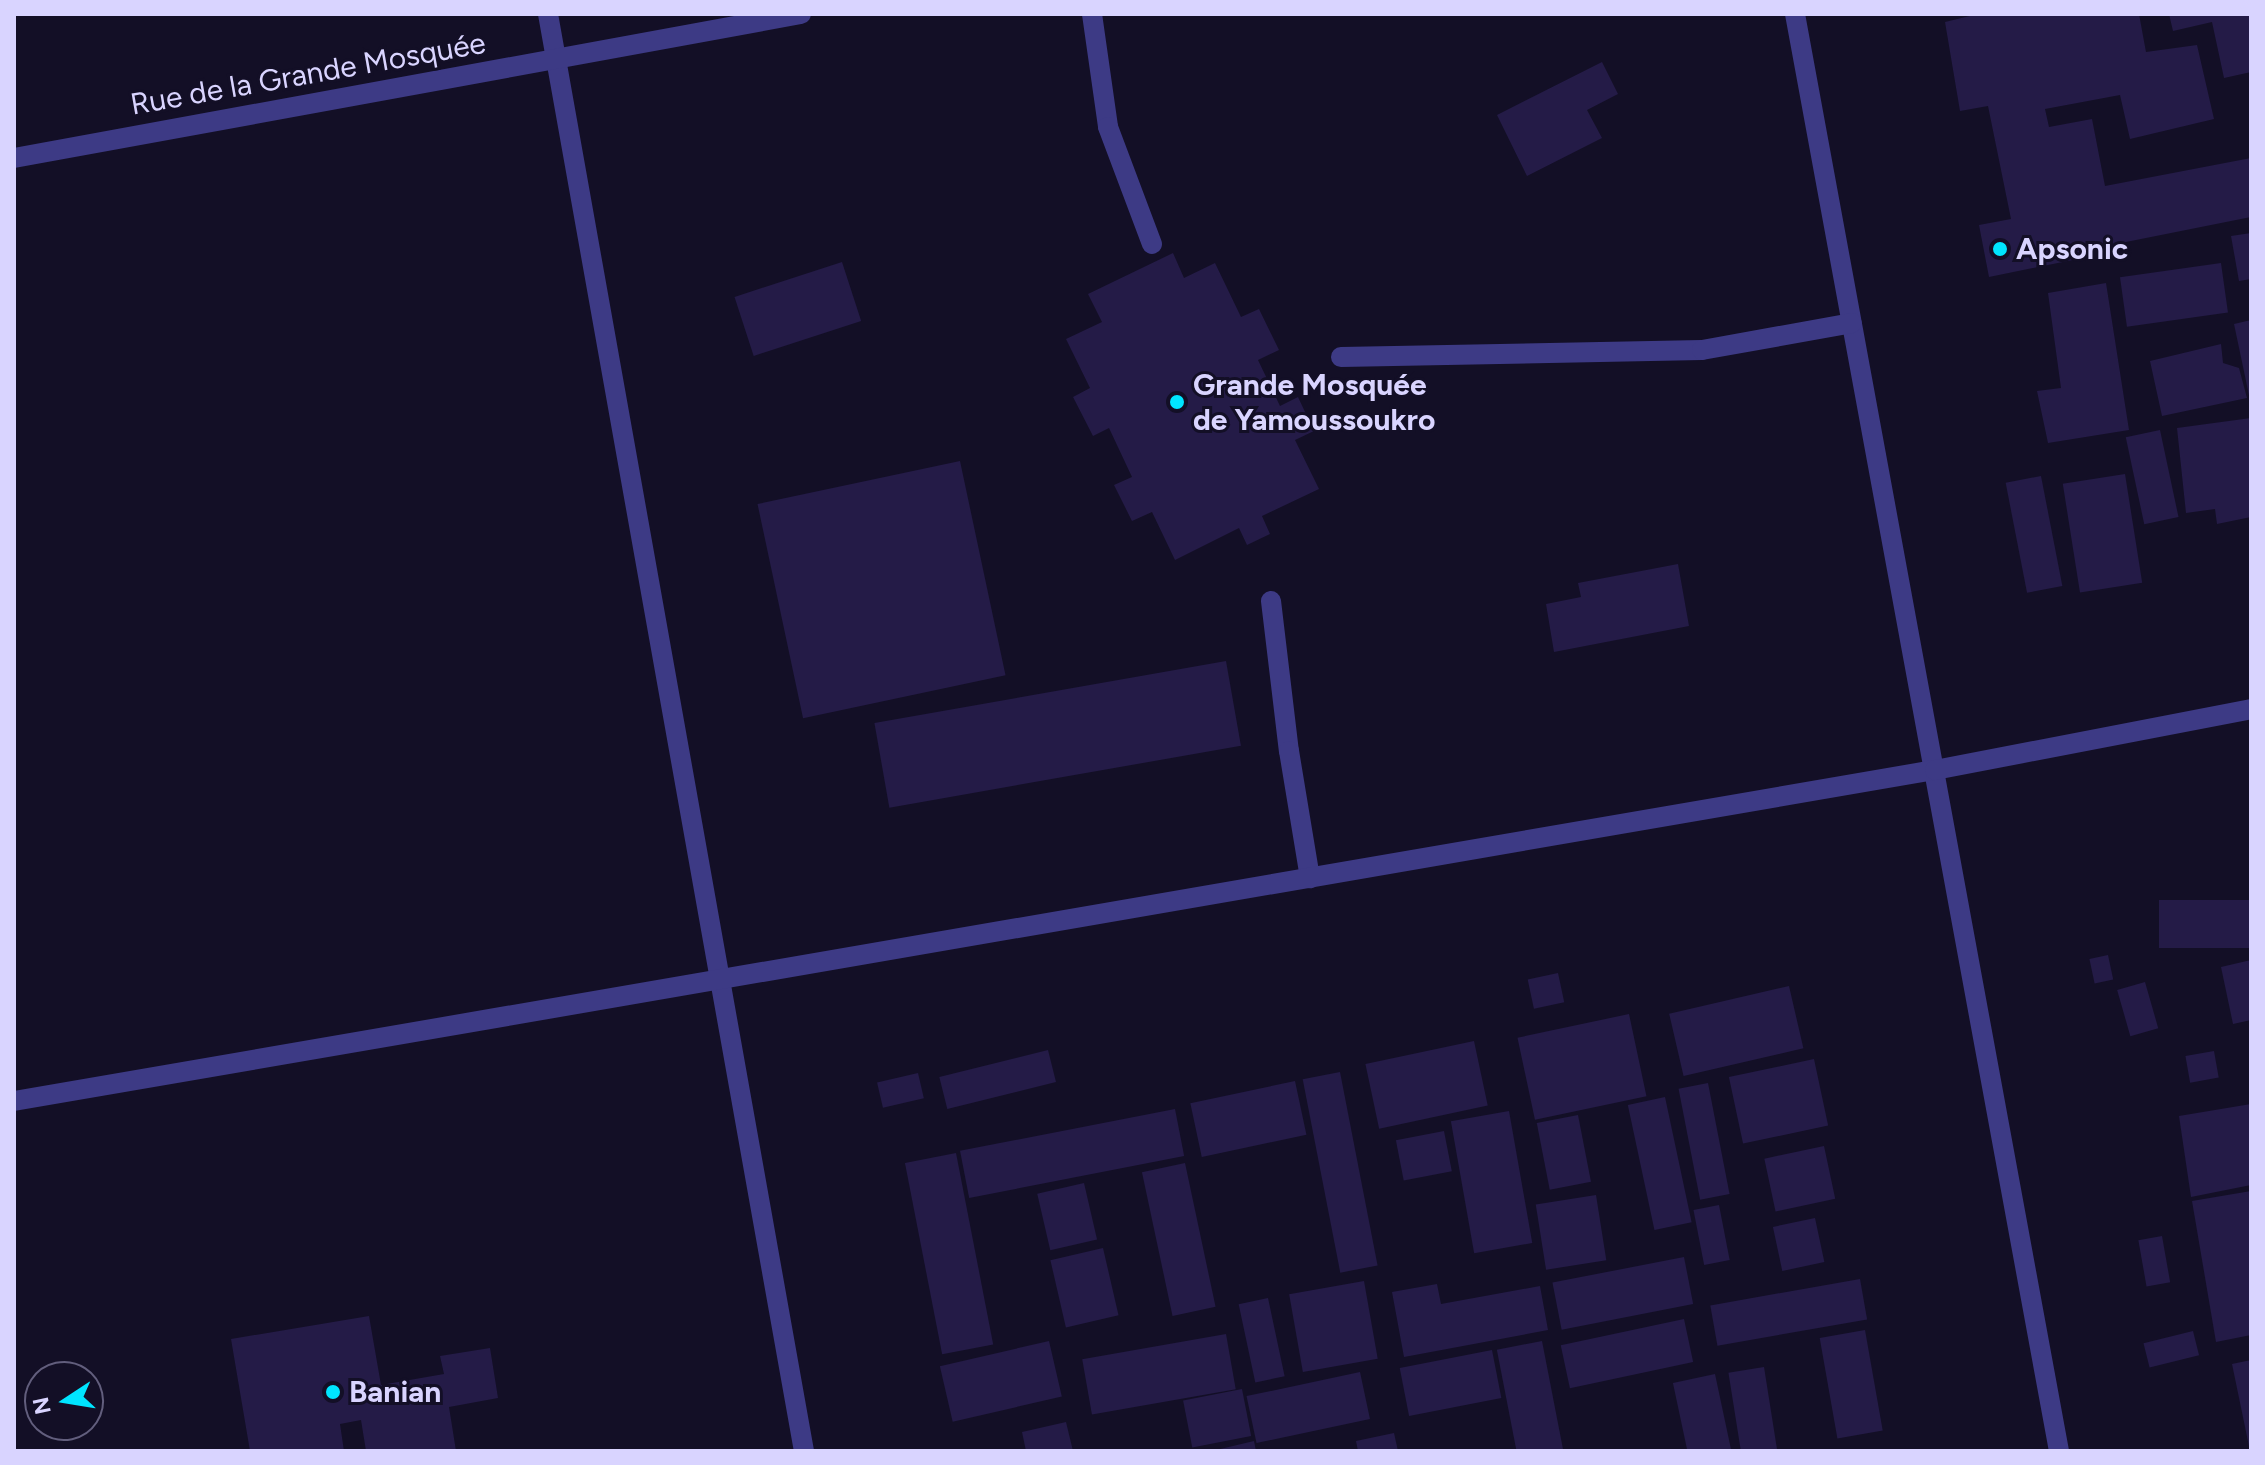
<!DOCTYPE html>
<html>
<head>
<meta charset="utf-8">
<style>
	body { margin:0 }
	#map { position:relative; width:2265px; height:1465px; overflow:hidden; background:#130f26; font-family:Figtree,sans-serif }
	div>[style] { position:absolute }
	.building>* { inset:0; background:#241b47; transform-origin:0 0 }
	.minor>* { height:20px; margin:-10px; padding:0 10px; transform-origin:10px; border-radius:10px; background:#3d3a85 }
	.dots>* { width:22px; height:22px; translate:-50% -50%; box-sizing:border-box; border:4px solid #130f26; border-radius:50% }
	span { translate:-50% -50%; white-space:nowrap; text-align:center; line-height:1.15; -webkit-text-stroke:6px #130f26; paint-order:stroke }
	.street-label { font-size:30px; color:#d9d4ff }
	.poi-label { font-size:30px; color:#d9d4ff; font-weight:700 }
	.left { translate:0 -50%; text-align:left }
	.frame { position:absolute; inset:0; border:16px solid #d9d4ff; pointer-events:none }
	.north { position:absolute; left:24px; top:1361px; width:80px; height:80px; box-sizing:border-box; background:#130f26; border:2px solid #625e7d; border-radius:50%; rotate:258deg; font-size:22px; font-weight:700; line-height:32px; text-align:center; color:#d9d4ff }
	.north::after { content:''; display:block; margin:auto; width:28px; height:36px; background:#00e5ff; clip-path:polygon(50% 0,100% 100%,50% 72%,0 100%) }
</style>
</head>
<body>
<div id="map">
	<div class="building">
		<div style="clip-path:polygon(1978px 14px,2139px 14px,2146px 52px,2197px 45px,2214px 119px,2130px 139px,2120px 95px,2045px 109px,2049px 127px,2092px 119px,2105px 186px,2251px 158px,2251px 217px,2116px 244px,2117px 251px,1989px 277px,1979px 225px,2011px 219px,1988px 106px,1960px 111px,1945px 22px)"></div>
		<div style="clip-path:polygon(2169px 14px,2251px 14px,2251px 72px,2224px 78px,2212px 22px,2173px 31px)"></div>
		<div style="clip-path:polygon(1602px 62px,1618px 94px,1587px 110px,1602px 138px,1527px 176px,1497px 115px)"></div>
		<div style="clip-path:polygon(2251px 233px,2251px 279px,2239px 281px,2231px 236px)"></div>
		<div style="clip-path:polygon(1173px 253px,1184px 278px,1215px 263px,1241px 317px,1259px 309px,1279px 350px,1258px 360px,1280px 406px,1298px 397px,1314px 431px,1295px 440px,1319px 489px,1262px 516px,1270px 534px,1247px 545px,1239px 528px,1175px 560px,1152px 512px,1132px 521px,1114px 485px,1132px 477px,1109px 428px,1093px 436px,1073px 397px,1090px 388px,1066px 339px,1102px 322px,1088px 294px)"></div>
		<div style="left:842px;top:262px;width:62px;height:113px;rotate:72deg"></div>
		<div style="left:2221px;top:263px;width:50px;height:102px;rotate:82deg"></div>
		<div style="clip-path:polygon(2106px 283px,2129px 430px,2048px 443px,2037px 391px,2061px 388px,2048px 293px)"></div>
		<div style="clip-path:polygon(2251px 320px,2251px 399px,2250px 400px,2234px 324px)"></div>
		<div style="clip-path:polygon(2221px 344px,2223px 363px,2239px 368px,2247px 398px,2162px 416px,2150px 361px)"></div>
		<div style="clip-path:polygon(2251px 418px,2251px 517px,2217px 524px,2215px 509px,2186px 513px,2177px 428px)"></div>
		<div style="left:2160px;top:430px;width:89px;height:35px;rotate:78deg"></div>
		<div style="left:960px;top:461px;width:219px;height:207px;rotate:78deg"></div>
		<div style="left:2125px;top:474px;width:110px;height:63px;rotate:81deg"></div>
		<div style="left:2041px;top:476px;width:112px;height:36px;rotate:79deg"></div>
		<div style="clip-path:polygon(1678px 564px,1689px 626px,1554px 652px,1546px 604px,1581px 597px,1578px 583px)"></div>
		<div style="left:1226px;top:661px;width:86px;height:357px;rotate:80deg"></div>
		<div style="left:2251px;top:900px;width:48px;height:92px;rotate:90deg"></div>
		<div style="left:2108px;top:955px;width:25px;height:19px;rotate:78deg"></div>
		<div style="clip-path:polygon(2251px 960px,2251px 1020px,2233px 1024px,2221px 967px)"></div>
		<div style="left:1558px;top:973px;width:30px;height:31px;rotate:78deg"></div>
		<div style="left:2145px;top:982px;width:48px;height:29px;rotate:74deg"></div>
		<div style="left:1789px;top:986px;width:64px;height:123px;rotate:77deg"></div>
		<div style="left:1629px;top:1014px;width:84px;height:114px;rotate:78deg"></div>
		<div style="left:1474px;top:1041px;width:66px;height:111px;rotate:78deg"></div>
		<div style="left:1048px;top:1050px;width:33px;height:112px;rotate:76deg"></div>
		<div style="left:2214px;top:1051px;width:27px;height:29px;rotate:80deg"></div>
		<div style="left:1814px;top:1059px;width:68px;height:87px;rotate:78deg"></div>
		<div style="left:1340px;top:1072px;width:197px;height:38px;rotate:79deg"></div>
		<div style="left:918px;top:1073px;width:26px;height:42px;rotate:77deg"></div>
		<div style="left:1295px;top:1081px;width:55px;height:107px;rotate:78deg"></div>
		<div style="left:1708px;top:1083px;width:113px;height:30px;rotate:79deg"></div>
		<div style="left:1665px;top:1097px;width:128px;height:38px;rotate:78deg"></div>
		<div style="clip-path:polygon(2251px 1104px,2251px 1185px,2191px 1197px,2179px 1116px)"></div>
		<div style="left:1175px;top:1109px;width:48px;height:219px;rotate:79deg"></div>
		<div style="left:1509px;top:1111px;width:134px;height:59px;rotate:80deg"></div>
		<div style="left:1578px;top:1115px;width:68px;height:42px;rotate:79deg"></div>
		<div style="left:1444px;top:1131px;width:41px;height:49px;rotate:79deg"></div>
		<div style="left:1824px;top:1146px;width:54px;height:61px;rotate:78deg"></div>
		<div style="left:956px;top:1153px;width:195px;height:52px;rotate:79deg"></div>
		<div style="left:1185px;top:1163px;width:147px;height:44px;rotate:78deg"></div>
		<div style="left:1084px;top:1183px;width:58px;height:48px;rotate:77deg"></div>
		<div style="clip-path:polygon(2251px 1191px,2251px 1335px,2216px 1342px,2192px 1201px)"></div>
		<div style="left:1596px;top:1195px;width:66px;height:61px;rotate:81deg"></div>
		<div style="left:1719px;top:1205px;width:56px;height:26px;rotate:79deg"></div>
		<div style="left:1815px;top:1218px;width:45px;height:43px;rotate:78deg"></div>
		<div style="left:2162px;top:1236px;width:47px;height:24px;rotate:80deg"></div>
		<div style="left:1103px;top:1248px;width:69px;height:54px;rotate:77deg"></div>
		<div style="left:1684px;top:1257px;width:48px;height:134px;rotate:79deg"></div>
		<div style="left:1860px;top:1279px;width:41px;height:152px;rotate:80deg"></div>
		<div style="left:1364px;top:1281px;width:79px;height:76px;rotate:80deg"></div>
		<div style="clip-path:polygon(1437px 1284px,1441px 1304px,1540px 1286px,1548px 1330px,1404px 1357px,1392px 1292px)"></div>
		<div style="left:1268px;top:1298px;width:80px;height:30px;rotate:78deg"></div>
		<div style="clip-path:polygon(369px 1316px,381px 1385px,444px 1374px,440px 1356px,490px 1348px,498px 1398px,449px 1407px,456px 1451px,366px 1451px,361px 1420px,340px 1424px,344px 1451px,250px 1451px,231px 1339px)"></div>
		<div style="left:1684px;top:1319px;width:44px;height:126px;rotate:78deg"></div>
		<div style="left:1865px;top:1330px;width:102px;height:46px;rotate:80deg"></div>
		<div style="left:2193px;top:1331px;width:25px;height:51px;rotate:76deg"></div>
		<div style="left:1226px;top:1334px;width:56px;height:146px;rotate:80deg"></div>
		<div style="left:1049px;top:1341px;width:57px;height:112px;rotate:77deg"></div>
		<div style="left:1542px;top:1341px;width:112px;height:46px;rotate:79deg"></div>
		<div style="left:1492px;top:1350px;width:49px;height:94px;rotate:79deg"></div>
		<div style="clip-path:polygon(2251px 1360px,2251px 1451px,2250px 1451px,2232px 1364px)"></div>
		<div style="left:1764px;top:1367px;width:85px;height:36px;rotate:81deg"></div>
		<div style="left:1360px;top:1372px;width:48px;height:116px;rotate:78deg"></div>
		<div style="left:1715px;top:1374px;width:79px;height:43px;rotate:78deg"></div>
		<div style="left:1242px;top:1389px;width:48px;height:60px;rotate:79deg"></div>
		<div style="clip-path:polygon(1066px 1422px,1073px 1451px,1026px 1451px,1022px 1432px)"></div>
		<div style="clip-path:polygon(1394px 1433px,1398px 1451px,1358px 1451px,1356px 1441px)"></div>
		<div style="clip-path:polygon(1254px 1441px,1256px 1451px,1217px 1451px,1216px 1450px)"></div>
	</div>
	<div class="minor">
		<div style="left:548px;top:14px;width:1460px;rotate:79.9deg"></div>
		<div style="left:1092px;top:14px;width:114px;rotate:81.9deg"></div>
		<div style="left:1108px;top:127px;width:125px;rotate:69.4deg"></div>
		<div style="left:1795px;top:14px;width:1461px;rotate:79.59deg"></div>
		<div style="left:14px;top:158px;width:800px;rotate:-10.37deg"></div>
		<div style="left:1341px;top:357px;width:361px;rotate:-1.1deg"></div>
		<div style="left:1702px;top:350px;width:152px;rotate:-10.2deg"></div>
		<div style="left:1271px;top:601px;width:151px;rotate:83.2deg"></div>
		<div style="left:1289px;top:751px;width:129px;rotate:80.6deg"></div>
		<div style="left:14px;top:1101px;width:1949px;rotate:-9.78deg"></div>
		<div style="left:1935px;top:770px;width:322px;rotate:-10.9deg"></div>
	</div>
	<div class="dots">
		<div style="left:2000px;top:249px;background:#00e5ff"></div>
		<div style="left:1177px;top:402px;background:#00e5ff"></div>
		<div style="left:333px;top:1392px;background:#00e5ff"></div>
	</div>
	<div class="street-label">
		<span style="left:308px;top:74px;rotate:-10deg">Rue de la Grande Mosquée</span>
	</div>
	<div class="poi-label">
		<span class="left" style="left:2016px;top:249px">Apsonic</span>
		<span class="left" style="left:1193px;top:402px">Grande Mosquée<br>de Yamoussoukro</span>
		<span class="left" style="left:349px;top:1392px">Banian</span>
	</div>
	<div class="frame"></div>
	<div class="north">N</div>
</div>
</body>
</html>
